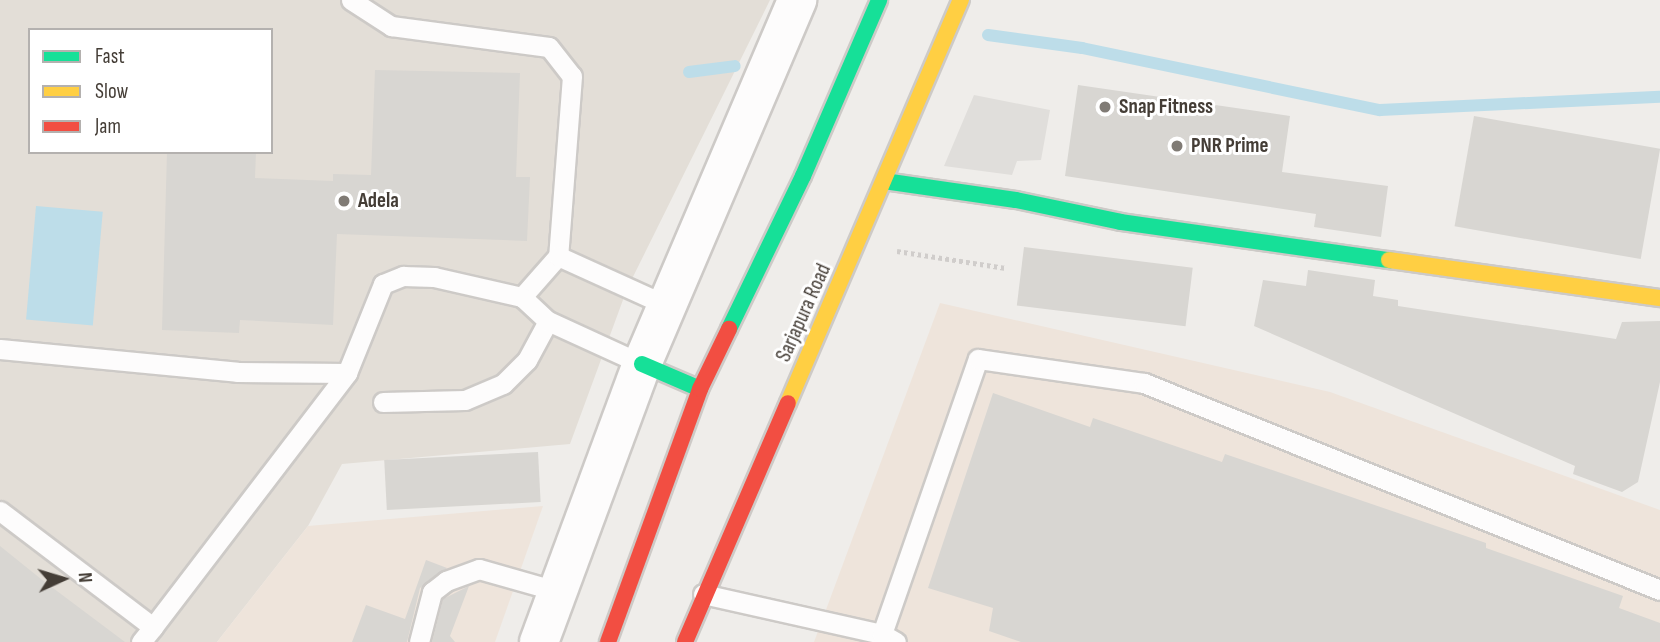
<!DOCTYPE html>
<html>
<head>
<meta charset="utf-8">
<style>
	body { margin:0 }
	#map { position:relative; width:1660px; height:642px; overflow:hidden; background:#efedea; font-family:"Sofia Sans Condensed",sans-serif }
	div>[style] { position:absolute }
	.residential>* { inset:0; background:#e3ded7 }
	.commercial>* { inset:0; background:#eee4db }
	.parking>* { inset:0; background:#e0dedb }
	.water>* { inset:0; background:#bddde9; transform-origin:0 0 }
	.stream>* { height:12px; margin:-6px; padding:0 6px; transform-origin:6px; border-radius:6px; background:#bddde9 }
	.building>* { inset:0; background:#d8d6d2; transform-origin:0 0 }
	.path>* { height:4.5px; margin-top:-2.25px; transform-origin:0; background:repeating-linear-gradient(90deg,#d0cdcb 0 3.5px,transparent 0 7px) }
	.roads { filter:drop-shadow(2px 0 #cdcac7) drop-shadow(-2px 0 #cdcac7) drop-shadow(0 2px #cdcac7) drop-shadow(0 -2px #cdcac7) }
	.lane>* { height:19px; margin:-9.5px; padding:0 9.5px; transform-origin:9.5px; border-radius:9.5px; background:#fdfcfc }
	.street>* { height:38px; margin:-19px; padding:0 19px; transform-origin:19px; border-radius:19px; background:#fdfcfc }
	.fast>* { height:16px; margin:-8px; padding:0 8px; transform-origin:8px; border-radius:8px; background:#16e098 }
	.slow>* { height:16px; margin:-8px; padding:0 8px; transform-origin:8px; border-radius:8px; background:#ffcf43 }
	.jam>* { height:16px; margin:-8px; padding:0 8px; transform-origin:8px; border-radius:8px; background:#f24e42 }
	.dots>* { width:19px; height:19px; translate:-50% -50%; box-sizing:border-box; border:4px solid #fff; border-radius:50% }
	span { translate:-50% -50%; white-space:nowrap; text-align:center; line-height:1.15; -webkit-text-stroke:6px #fff; paint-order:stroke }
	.poi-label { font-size:21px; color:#443d36; font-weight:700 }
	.left { translate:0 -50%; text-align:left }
	.street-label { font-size:21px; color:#443d36 }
	.legend { position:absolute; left:28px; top:28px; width:245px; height:126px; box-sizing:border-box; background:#fff; border:2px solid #b4b1af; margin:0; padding:9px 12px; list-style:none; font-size:21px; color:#443d36 }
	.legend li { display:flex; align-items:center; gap:14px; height:35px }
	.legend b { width:35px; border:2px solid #b4b1af }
	.north { position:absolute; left:28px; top:544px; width:70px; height:70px; -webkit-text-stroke:5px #fff; paint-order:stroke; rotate:86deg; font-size:19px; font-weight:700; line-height:28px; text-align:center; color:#443d36 }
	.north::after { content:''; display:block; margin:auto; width:24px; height:32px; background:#443d36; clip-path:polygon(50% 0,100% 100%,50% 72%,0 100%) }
</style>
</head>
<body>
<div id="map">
	<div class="residential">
		<div style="clip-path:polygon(evenodd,0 0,770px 0,627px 289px,570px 444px,342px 464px,308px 526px,217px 642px,0 642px,0 0,30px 30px,271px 30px,271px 152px,30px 152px,30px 30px)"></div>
	</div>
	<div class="commercial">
		<div style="clip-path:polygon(940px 303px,1330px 392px,1660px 510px,1660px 642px,814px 642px)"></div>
		<div style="clip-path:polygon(543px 506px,495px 642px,217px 642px,308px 526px)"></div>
	</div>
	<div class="parking">
		<div style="clip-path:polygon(974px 95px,1050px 110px,1041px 160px,1017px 161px,1012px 175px,944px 166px)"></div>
	</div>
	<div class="water">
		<div style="left:36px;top:206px;width:67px;height:114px;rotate:5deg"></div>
	</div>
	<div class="stream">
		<div style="left:988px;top:35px;width:95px;rotate:7.9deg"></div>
		<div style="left:1082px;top:48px;width:304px;rotate:11.8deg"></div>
		<div style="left:1380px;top:110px;width:280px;rotate:-2.7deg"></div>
		<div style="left:689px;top:72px;width:46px;rotate:-7.4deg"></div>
	</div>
	<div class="building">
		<div style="clip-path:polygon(375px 70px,520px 73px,516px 177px,530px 177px,527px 241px,337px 234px,333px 325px,240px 320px,239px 333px,162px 330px,167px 152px,256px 152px,255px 178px,333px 181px,333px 174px,371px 175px)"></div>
		<div style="clip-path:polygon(1078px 85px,1290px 116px,1282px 172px,1388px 186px,1381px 237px,1314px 227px,1316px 214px,1065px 176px)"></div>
		<div style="left:1474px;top:116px;width:189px;height:112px;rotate:10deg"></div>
		<div style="left:1024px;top:247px;width:170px;height:59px;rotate:7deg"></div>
		<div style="clip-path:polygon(1308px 270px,1375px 280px,1373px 296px,1398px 300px,1398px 306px,1616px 339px,1622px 322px,1660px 321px,1660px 382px,1638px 482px,1622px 492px,1573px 474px,1575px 466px,1254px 326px,1263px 280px,1306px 286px)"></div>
		<div style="clip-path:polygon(993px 393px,1090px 427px,1093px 418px,1222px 462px,1225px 454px,1486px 543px,1486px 548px,1623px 596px,1619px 608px,1660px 623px,1660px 642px,1021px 642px,989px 631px,993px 608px,928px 588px)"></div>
		<div style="left:538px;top:452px;width:50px;height:154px;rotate:87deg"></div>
		<div style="clip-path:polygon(0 546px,41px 579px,125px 642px,0 642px)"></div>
		<div style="clip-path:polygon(426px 560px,447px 568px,420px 588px,407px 642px,352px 642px,366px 605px,405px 619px)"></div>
		<div style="clip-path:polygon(469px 586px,450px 636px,455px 642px,432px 642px,443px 599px)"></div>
	</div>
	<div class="path">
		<div style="left:897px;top:251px;width:110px;rotate:8.9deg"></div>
	</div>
	<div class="roads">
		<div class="lane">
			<div style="left:351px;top:0;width:48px;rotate:33deg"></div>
			<div style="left:391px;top:26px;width:159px;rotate:7.6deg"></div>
			<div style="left:549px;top:47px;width:37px;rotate:52deg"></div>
			<div style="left:572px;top:76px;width:181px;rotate:94.4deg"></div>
			<div style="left:558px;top:256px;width:55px;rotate:131.3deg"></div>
			<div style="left:558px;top:256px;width:119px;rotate:24.4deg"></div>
			<div style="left:0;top:349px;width:238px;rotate:5.5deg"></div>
			<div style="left:237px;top:372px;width:110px;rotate:0.5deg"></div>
			<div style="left:383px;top:402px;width:82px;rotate:-1.4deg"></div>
			<div style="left:465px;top:400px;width:41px;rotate:-22.8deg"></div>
			<div style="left:503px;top:384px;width:34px;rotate:-45deg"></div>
			<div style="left:527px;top:360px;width:44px;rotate:-61.7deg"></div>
			<div style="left:0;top:511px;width:192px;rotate:37.2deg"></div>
			<div style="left:153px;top:627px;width:320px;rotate:-52.6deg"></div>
			<div style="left:347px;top:373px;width:96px;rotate:-68deg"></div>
			<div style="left:383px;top:284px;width:22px;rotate:-22deg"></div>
			<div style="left:403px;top:276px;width:31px;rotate:2deg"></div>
			<div style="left:434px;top:277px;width:90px;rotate:12.8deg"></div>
			<div style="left:522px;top:297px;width:35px;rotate:43deg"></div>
			<div style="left:548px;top:321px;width:103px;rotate:24.6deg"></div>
			<div style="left:703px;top:594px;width:183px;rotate:12.6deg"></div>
			<div style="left:882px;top:634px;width:16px;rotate:30deg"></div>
			<div style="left:882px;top:634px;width:291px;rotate:-70.8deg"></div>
			<div style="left:978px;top:359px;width:168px;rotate:8.2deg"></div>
			<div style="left:1144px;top:383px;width:556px;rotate:21.86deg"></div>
			<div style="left:141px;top:642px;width:19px;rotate:-51deg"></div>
			<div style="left:419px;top:642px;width:52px;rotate:-75.4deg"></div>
			<div style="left:432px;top:592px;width:18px;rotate:-38deg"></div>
			<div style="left:446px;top:581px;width:35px;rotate:-20deg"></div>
			<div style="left:479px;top:569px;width:81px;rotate:15.8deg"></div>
		</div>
		<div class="street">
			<div style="left:539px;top:642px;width:296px;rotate:-69.7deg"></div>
			<div style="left:642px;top:364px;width:396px;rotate:-66.9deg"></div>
		</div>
		<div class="fast">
			<div style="left:884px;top:181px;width:133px;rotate:8.2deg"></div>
			<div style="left:1016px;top:200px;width:107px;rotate:11.8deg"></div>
			<div style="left:1121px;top:222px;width:271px;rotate:8.1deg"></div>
			<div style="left:729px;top:329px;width:170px;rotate:-64.2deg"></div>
			<div style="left:803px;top:176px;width:192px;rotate:-66.6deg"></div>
			<div style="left:642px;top:364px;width:63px;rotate:23.3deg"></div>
		</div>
		<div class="slow">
			<div style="left:1389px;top:260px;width:274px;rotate:8deg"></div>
			<div style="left:788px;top:403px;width:439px;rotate:-66.8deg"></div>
		</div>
		<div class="jam">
			<div style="left:608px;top:642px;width:269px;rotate:-70deg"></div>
			<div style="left:700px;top:389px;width:67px;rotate:-64.2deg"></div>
			<div style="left:685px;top:642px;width:260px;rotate:-66.7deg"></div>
		</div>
	</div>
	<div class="dots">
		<div style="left:1105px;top:107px;background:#807b75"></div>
		<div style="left:1177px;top:146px;background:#807b75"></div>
		<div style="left:344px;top:201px;background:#807b75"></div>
	</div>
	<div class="poi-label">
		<span class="left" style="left:1119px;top:107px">Snap Fitness</span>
		<span class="left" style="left:1191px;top:146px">PNR Prime</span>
		<span class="left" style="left:358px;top:201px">Adela</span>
	</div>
	<div class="street-label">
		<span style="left:804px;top:313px;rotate:-66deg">Sarjapura Road</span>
	</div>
	<ul class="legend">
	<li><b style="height:9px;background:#16e098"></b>Fast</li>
	<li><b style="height:9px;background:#ffcf43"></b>Slow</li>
	<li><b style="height:9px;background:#f24e42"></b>Jam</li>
	</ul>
	<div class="north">N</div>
</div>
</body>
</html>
